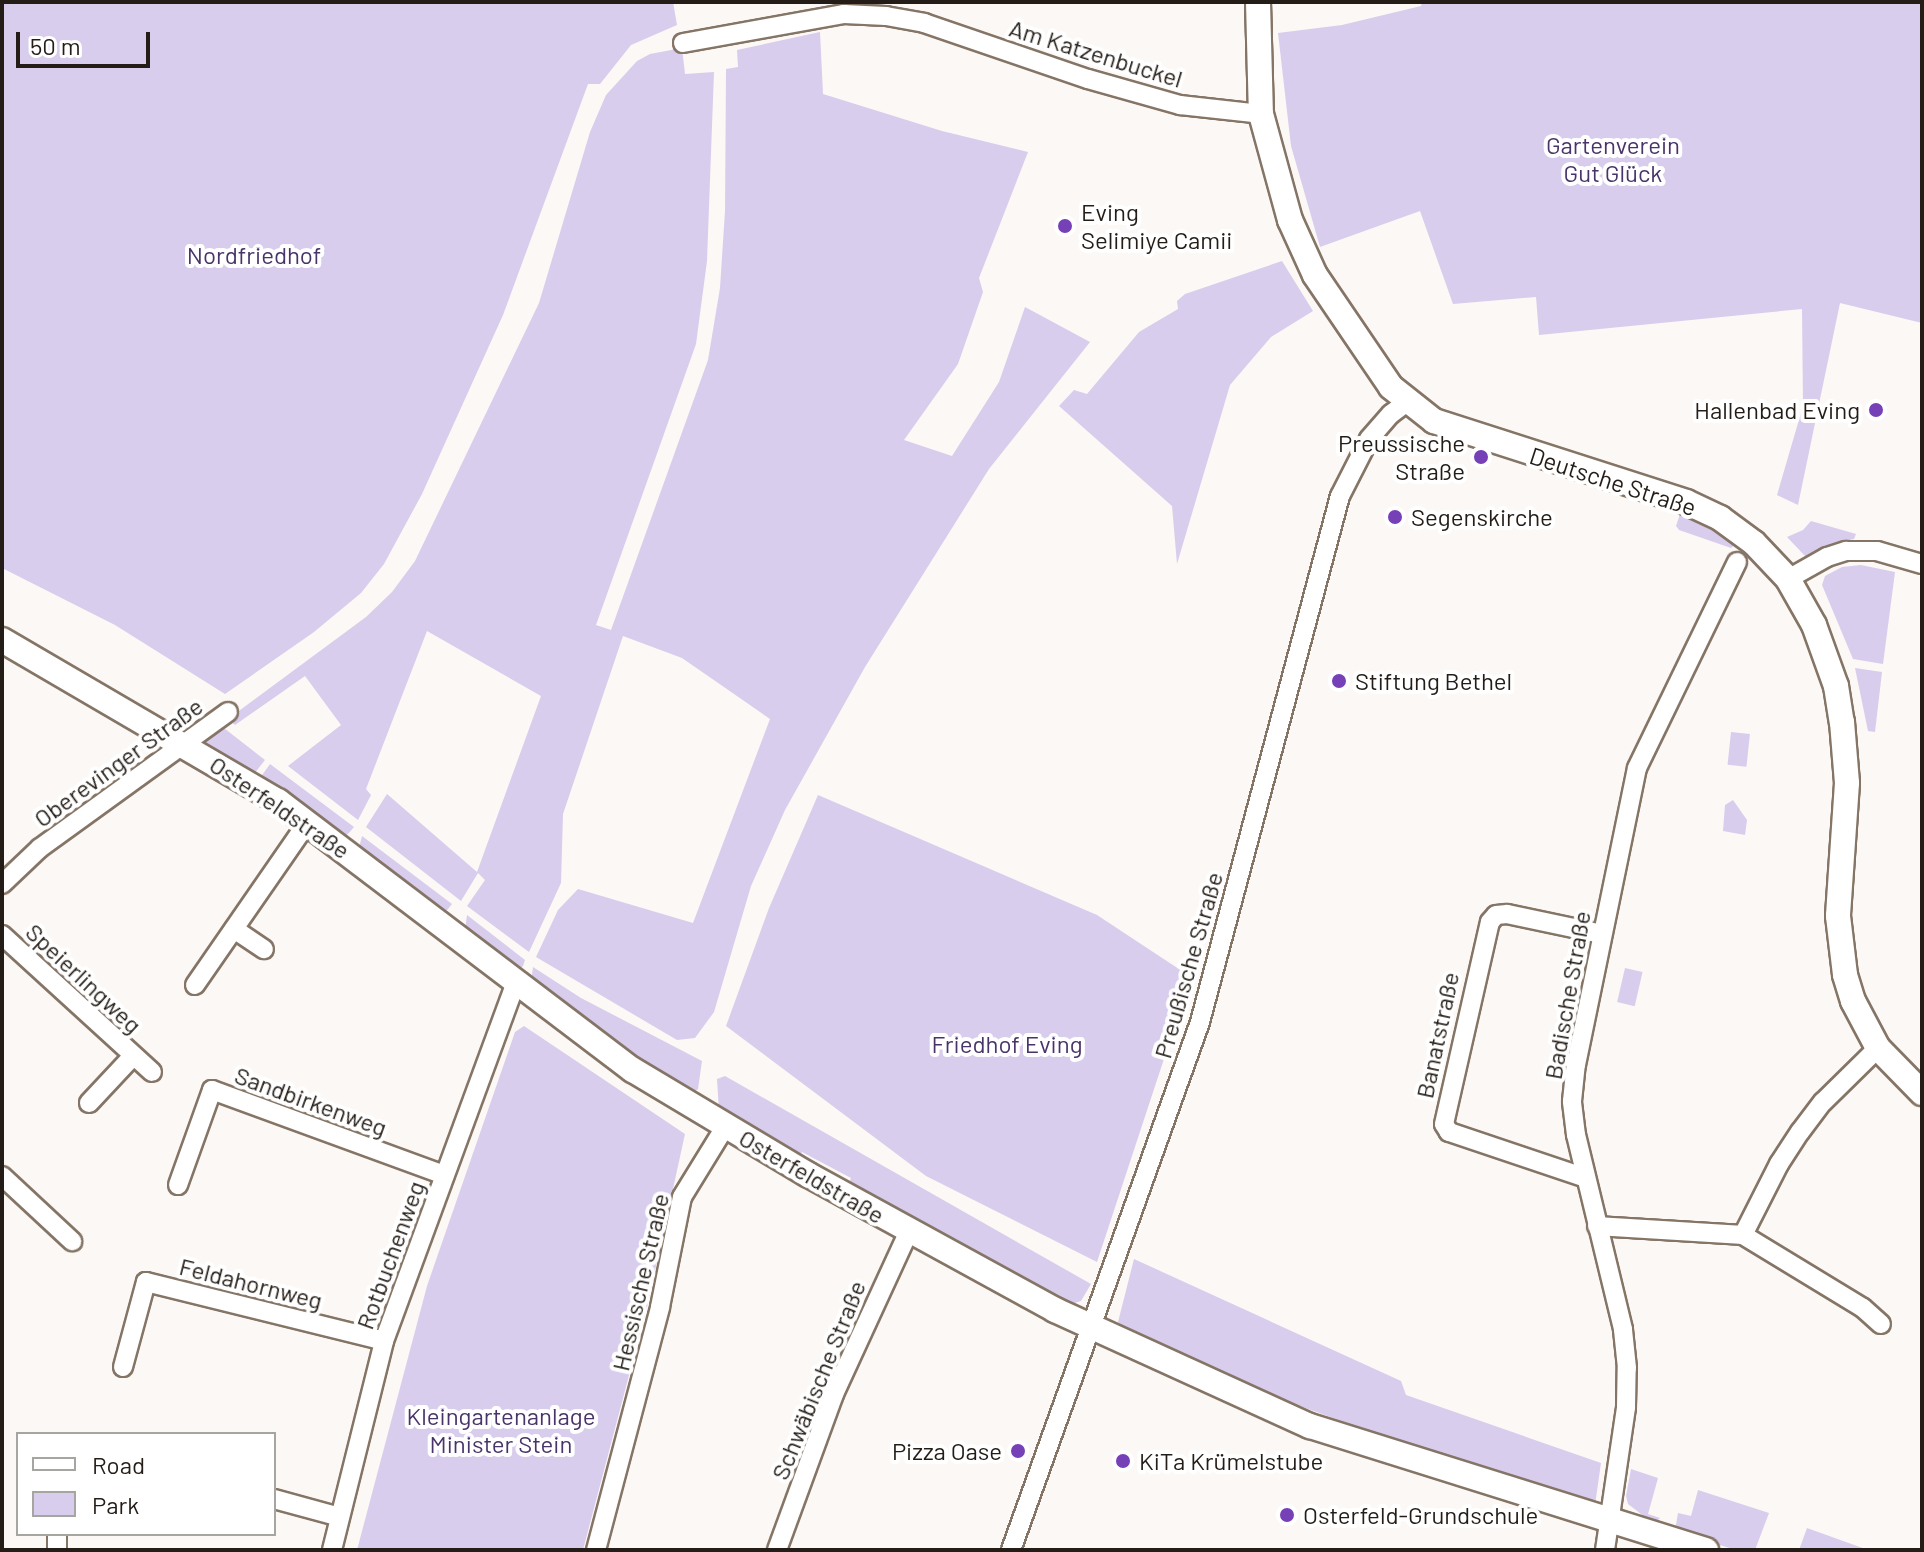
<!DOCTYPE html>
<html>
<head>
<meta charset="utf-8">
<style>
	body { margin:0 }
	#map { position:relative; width:1924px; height:1552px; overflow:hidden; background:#fcf8f5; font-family:Barlow,sans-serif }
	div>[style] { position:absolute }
	.green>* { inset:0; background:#d8cded; transform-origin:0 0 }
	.roads { filter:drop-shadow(2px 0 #857566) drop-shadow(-2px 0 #857566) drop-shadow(0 2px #857566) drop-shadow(0 -2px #857566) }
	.minor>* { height:18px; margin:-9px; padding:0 9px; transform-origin:9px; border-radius:9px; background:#fff }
	.tertiary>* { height:24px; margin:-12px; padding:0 12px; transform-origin:12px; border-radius:12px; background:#fff }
	.dots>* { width:22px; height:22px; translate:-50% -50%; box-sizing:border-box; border:4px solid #fff; border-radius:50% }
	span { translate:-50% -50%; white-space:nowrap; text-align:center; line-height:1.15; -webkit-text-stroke:8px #fff; paint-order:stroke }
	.street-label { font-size:24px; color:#241d17 }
	.park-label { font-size:24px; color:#493469 }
	.poi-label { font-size:24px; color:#241d17 }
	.left { translate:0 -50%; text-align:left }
	.right { translate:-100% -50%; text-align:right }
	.frame { position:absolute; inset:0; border:4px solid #241d17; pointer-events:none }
	.legend { position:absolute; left:16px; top:1432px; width:260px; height:104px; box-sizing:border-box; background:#fff; border:2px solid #a7a5a2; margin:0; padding:10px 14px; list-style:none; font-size:24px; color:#241d17 }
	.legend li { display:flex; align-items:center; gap:16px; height:40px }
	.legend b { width:40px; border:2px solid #a7a5a2 }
	.scale { position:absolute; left:16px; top:32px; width:134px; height:36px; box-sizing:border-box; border:4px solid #241d17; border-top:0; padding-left:10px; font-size:24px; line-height:28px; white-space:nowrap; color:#241d17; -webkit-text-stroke:6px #fff; paint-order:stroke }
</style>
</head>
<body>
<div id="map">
	<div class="green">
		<div style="clip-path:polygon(2px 2px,673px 2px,677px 25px,631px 45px,600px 84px,588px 84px,503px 315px,422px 494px,384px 564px,361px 593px,314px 632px,225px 694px,115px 625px,2px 568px)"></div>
		<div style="clip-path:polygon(1422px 2px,1922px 2px,1922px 323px,1840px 303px,1798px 505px,1777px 495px,1803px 406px,1802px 309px,1539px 335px,1536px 297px,1453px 304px,1420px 211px,1320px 247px,1291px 146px,1278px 33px,1342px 25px,1421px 6px)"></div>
		<div style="clip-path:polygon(820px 32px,823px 94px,942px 131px,1028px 152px,979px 278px,983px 292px,958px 364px,904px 440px,952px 456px,999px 382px,1025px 307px,1090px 342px,989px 469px,865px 667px,785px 810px,751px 886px,714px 1012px,695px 1038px,677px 1040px,536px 957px,558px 910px,578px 889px,693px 923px,770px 719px,682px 658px,623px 636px,563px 814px,561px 883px,529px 952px,467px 906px,485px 880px,478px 873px,461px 901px,366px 827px,387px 794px,477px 872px,541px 696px,427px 631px,366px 789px,371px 795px,358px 820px,288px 766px,341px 725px,305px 676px,235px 725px,228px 719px,366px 617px,392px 592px,415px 561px,539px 303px,590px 132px,606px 95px,637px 61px,650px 54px,682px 48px,685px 74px,714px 72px,707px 261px,696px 344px,596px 625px,611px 630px,708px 360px,720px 288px,725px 211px,726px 69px,738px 67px,737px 50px)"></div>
		<div style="clip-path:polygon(1282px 261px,1313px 311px,1271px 337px,1230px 385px,1177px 564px,1172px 506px,1059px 406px,1074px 390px,1087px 394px,1139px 332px,1178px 309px,1177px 301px,1185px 294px)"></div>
		<div style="clip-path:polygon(1681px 511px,1706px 523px,1738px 542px,1731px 548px,1679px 530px,1676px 526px)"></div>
		<div style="clip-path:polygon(1811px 521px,1856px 534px,1854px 539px,1829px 545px,1806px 557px,1787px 537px,1803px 530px)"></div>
		<div style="clip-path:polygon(1861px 565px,1895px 572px,1883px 664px,1853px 659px,1822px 585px,1825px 576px,1842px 567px)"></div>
		<div style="clip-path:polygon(1855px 668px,1882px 672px,1875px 732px,1868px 731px)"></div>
		<div style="clip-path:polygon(220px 725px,265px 760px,254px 774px,206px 743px,206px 737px)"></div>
		<div style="left:1731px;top:732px;width:19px;height:33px;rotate:6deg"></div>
		<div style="clip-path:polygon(270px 764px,354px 827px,348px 834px,344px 836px,260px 778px)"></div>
		<div style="clip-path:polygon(818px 795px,1097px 915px,1191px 977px,1097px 1262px,926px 1176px,726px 1026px,769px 908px)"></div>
		<div style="clip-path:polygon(1733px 800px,1747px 820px,1745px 835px,1723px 831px,1725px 805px)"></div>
		<div style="clip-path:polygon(362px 836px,452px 904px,444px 914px,359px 848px)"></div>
		<div style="clip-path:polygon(467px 915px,525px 960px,523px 966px,516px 972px,465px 931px)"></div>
		<div style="clip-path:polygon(533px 967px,581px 998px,702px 1061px,698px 1089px,690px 1095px,646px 1068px,531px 983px)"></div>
		<div style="left:1625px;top:968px;width:18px;height:35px;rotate:13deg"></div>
		<div style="clip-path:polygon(524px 1026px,685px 1134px,647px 1307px,583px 1550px,357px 1550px,427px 1286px,515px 1032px)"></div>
		<div style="clip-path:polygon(725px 1076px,1091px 1284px,1081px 1301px,1069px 1305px,848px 1186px,851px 1178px,802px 1152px,798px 1159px,719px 1111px,717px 1079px)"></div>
		<div style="clip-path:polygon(1134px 1259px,1401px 1381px,1406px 1395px,1601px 1463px,1595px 1505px,1385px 1437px,1245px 1386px,1130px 1335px,1118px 1322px)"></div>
		<div style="clip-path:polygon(1631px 1469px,1658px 1478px,1648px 1514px,1660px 1518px,1654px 1524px,1628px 1504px,1626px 1496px)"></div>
		<div style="clip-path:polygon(1698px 1490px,1769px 1513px,1755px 1550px,1736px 1550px,1675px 1531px,1678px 1513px,1691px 1516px)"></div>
		<div style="clip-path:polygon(1807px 1528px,1857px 1546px,1868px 1550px,1799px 1550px)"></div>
	</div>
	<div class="roads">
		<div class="minor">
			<div style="left:683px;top:43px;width:164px;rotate:-10.2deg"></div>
			<div style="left:844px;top:14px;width:42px;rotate:2.7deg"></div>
			<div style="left:886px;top:16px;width:39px;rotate:10deg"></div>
			<div style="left:924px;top:23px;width:173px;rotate:18.9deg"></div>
			<div style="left:1088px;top:79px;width:96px;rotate:15.8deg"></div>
			<div style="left:1180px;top:105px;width:81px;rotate:6.3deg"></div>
			<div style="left:1788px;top:579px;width:45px;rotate:-29.4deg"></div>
			<div style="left:1827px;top:557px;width:20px;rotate:-18deg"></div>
			<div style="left:1846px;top:551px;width:31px"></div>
			<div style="left:1877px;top:551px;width:47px;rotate:16.1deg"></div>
			<div style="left:2px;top:884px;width:52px;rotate:-43.5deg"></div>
			<div style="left:40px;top:848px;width:232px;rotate:-35.9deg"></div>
			<div style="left:234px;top:929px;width:36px;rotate:34deg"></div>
			<div style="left:2px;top:935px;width:203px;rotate:42.4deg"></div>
			<div style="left:195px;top:985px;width:198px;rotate:-55.3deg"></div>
			<div style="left:89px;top:1103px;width:64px;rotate:-46.9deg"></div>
			<div style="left:2px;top:1176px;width:96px;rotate:42.9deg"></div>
			<div style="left:1586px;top:1178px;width:145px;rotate:-161.4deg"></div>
			<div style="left:1449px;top:1132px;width:9px;rotate:-122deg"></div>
			<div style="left:1444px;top:1124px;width:207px;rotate:-77.2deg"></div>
			<div style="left:1490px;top:922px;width:9px;rotate:-49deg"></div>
			<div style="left:1496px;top:915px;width:11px;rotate:-5deg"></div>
			<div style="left:1507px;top:914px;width:97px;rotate:11.9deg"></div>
			<div style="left:178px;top:1185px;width:101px;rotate:-70.3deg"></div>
			<div style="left:212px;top:1090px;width:247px;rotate:20.1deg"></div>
			<div style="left:1597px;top:1226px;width:146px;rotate:3.5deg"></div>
			<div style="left:1743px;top:1235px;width:140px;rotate:31.3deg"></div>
			<div style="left:1863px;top:1308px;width:24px;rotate:42deg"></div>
			<div style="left:1743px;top:1235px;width:80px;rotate:-63.1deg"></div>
			<div style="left:1779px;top:1164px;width:38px;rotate:-57deg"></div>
			<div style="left:1800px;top:1132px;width:38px;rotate:-53deg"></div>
			<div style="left:1823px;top:1102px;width:77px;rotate:-44.5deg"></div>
			<div style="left:123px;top:1367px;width:88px;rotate:-74.9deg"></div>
			<div style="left:146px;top:1282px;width:245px;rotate:13.9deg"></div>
			<div style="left:274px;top:1499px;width:68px;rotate:15.3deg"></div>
			<div style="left:57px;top:1550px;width:16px;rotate:-90deg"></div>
			<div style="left:332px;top:1550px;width:215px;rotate:-76deg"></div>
			<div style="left:384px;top:1341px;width:380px;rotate:-69.8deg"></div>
			<div style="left:596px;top:1550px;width:251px;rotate:-75.2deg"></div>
			<div style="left:660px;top:1307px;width:112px;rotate:-78.7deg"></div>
			<div style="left:682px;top:1197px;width:82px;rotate:-58.4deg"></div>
			<div style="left:777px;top:1550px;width:166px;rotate:-69.9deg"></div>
			<div style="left:834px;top:1394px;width:179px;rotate:-65.3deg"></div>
			<div style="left:1011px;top:1550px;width:561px;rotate:-70.3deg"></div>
			<div style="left:1200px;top:1022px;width:544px;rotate:-75.1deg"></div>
			<div style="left:1340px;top:496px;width:64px;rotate:-63deg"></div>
			<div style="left:1369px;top:439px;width:33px;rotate:-49deg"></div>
			<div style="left:1391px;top:414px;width:21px;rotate:-37deg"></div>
			<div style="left:1605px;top:1550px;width:145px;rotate:-81.6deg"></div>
			<div style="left:1626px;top:1407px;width:39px;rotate:-89deg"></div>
			<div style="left:1627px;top:1368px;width:39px;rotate:-96deg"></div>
			<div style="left:1623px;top:1329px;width:200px;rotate:-103.6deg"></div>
			<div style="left:1576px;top:1135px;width:34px;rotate:-97deg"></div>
			<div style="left:1572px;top:1101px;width:36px;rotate:-84deg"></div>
			<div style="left:1576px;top:1065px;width:303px;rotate:-78.4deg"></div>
			<div style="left:1637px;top:768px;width:229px;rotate:-64.1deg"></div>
		</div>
		<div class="tertiary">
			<div style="left:1258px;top:2px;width:112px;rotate:88.5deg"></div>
			<div style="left:1261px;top:114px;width:110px;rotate:74.7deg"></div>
			<div style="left:1290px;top:220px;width:60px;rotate:65.6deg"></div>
			<div style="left:1315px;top:275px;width:135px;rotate:55.8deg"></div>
			<div style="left:1391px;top:387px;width:55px;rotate:38.3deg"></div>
			<div style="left:1434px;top:421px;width:265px;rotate:17.8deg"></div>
			<div style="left:1686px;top:502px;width:38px;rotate:25deg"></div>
			<div style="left:1720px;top:518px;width:42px;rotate:36.3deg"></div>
			<div style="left:1754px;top:543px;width:50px;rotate:46.6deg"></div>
			<div style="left:1788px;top:579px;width:53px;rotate:60.5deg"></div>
			<div style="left:1814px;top:625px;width:65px;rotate:70.2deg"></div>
			<div style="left:1836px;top:686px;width:36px;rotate:81deg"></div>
			<div style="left:1842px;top:722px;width:61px;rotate:85.3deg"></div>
			<div style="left:1847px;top:783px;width:133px;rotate:93.9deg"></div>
			<div style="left:1838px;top:916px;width:59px;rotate:83.2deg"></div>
			<div style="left:1845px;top:975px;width:27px;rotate:73deg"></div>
			<div style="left:1853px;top:1001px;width:53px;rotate:62deg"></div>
			<div style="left:1878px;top:1048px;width:63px;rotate:45.6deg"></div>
			<div style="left:2px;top:640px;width:320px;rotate:30.3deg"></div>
			<div style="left:278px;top:801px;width:445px;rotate:37.2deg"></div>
			<div style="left:633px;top:1070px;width:203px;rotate:30.9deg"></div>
			<div style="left:807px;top:1174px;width:283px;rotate:28.7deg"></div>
			<div style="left:1055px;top:1310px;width:280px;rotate:24.5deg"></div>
			<div style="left:1310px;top:1426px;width:415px;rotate:17.4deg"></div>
		</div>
	</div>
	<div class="dots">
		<div style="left:1065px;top:226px;background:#7640b7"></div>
		<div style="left:1876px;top:410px;background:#7640b7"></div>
		<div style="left:1481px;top:457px;background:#7640b7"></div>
		<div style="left:1395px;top:517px;background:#7640b7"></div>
		<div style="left:1339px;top:681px;background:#7640b7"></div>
		<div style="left:1018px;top:1451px;background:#7640b7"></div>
		<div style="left:1123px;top:1461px;background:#7640b7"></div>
		<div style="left:1287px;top:1515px;background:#7640b7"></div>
	</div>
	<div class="street-label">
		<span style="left:1096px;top:53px;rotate:17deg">Am Katzenbuckel</span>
		<span style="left:1613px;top:481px;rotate:18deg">Deutsche Straße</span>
		<span style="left:118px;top:762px;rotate:-36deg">Oberevinger Straße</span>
		<span style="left:280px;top:807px;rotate:34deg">Osterfeldstraße</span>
		<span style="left:1188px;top:965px;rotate:-74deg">Preußische Straße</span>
		<span style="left:84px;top:978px;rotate:43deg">Speierlingweg</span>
		<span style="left:1567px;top:995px;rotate:-80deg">Badische Straße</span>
		<span style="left:1437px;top:1035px;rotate:-78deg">Banatstraße</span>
		<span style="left:311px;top:1101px;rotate:20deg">Sandbirkenweg</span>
		<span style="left:812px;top:1176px;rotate:30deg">Osterfeldstraße</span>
		<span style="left:390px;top:1255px;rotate:-70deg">Rotbuchenweg</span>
		<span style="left:640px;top:1282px;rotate:-77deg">Hessische Straße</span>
		<span style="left:251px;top:1283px;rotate:14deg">Feldahornweg</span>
		<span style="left:818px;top:1380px;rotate:-68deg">Schwäbische Straße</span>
	</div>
	<div class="park-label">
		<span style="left:1613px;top:159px">Gartenverein<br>Gut Glück</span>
		<span style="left:254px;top:255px">Nordfriedhof</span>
		<span style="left:1007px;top:1044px">Friedhof Eving</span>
		<span style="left:501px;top:1430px">Kleingartenanlage<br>Minister Stein</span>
	</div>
	<div class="poi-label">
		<span class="left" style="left:1081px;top:226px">Eving<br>Selimiye Camii</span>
		<span class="right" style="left:1860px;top:410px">Hallenbad Eving</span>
		<span class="right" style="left:1465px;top:457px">Preussische<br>Straße</span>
		<span class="left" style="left:1411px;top:517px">Segenskirche</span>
		<span class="left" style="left:1355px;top:681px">Stiftung Bethel</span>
		<span class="right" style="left:1002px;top:1451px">Pizza Oase</span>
		<span class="left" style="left:1139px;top:1461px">KiTa Krümelstube</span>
		<span class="left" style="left:1303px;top:1515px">Osterfeld-Grundschule</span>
	</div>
	<div class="frame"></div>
	<ul class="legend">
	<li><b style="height:10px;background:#fff"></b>Road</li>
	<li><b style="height:22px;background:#d8cded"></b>Park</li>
	</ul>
	<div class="scale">50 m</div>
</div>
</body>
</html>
